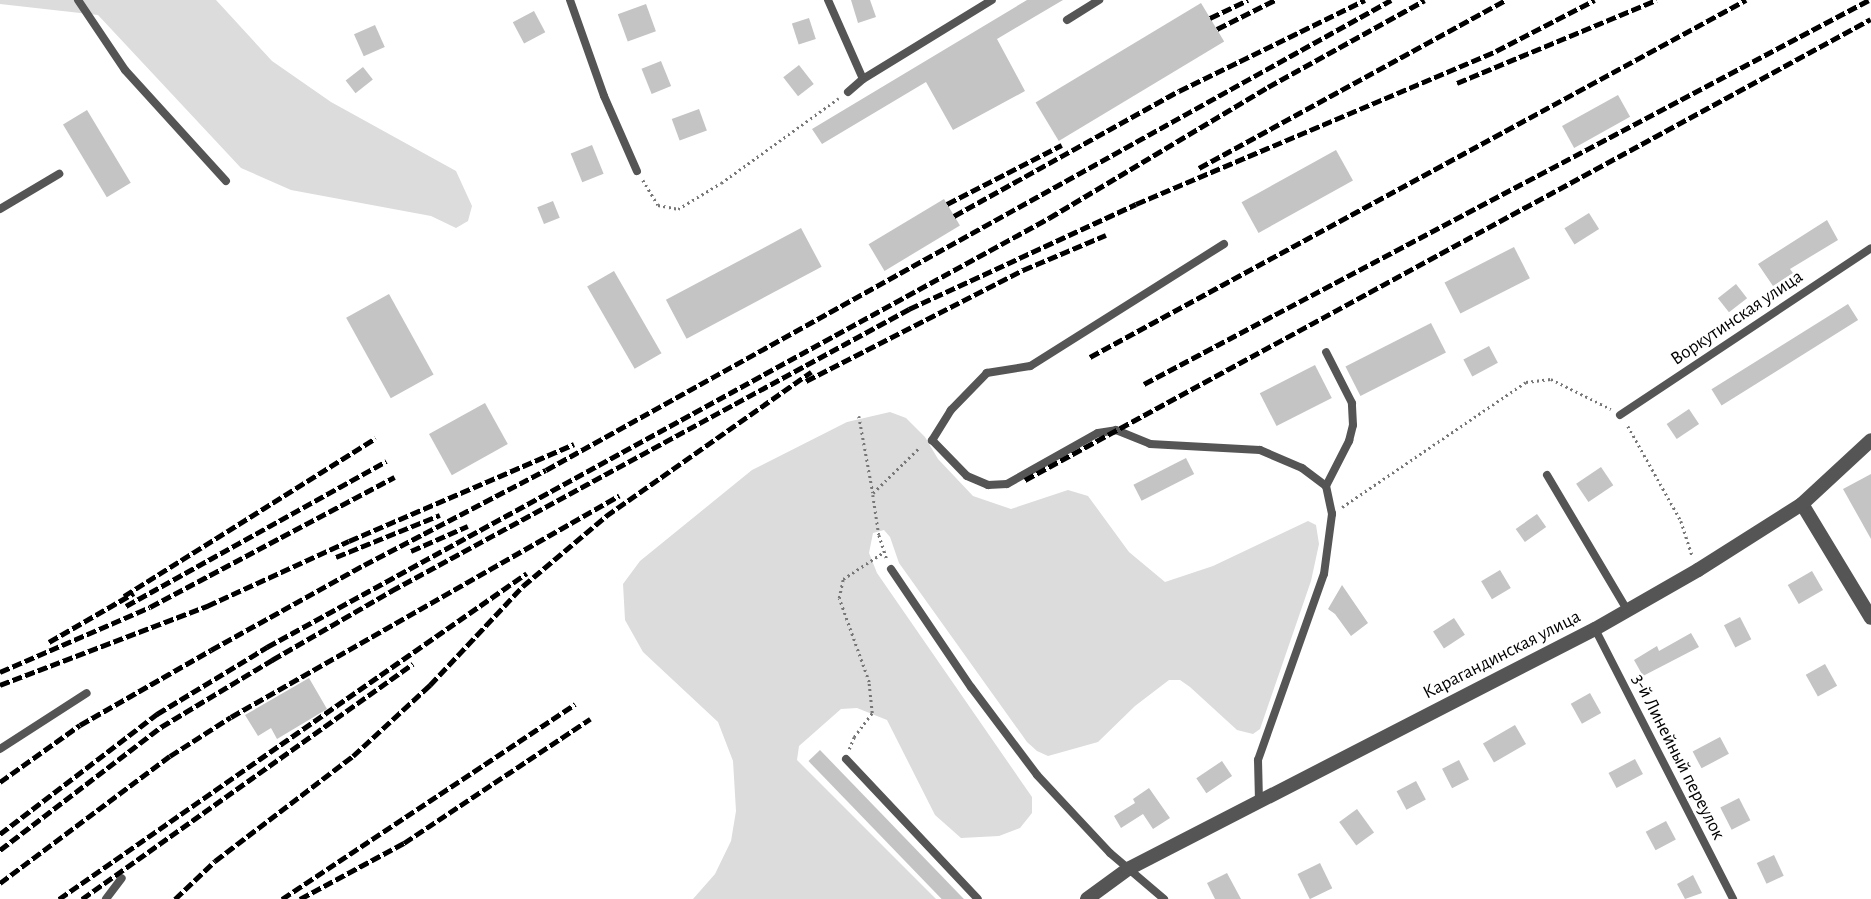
<!DOCTYPE html>
<html>
<head>
<meta charset="utf-8">
<style>
	body { margin:0 }
	#map { position:relative; width:1871px; height:899px; overflow:hidden; background:#fff; font-family:"Alegreya Sans",sans-serif }
	div>[style] { position:absolute }
	.green>* { inset:0; background:#dcdcdc }
	.building>* { inset:0; background:#c4c4c4; transform-origin:0 0 }
	.path>* { height:2.5px; margin-top:-1.25px; transform-origin:0; background:repeating-linear-gradient(90deg,#777 0 2px,transparent 0 5.5px) }
	.service>* { height:8px; margin:-4px; padding:0 4px; transform-origin:4px; border-radius:4px; background:#555 }
	.minor>* { height:14px; margin:-7px; padding:0 7px; transform-origin:7px; border-radius:7px; background:#555 }
	.rail>* { height:5px; margin-top:-2.5px; transform-origin:0; background:repeating-linear-gradient(90deg,#000 0 10px,transparent 0 13.5px) }
	span { translate:-50% -50%; white-space:nowrap; text-align:center; line-height:1.15; -webkit-text-stroke:5px #fff; paint-order:stroke }
	.street-label { font-size:19px; color:#000 }
</style>
</head>
<body>
<div id="map">
	<div class="green">
		<div style="clip-path:polygon(0 0,216px 0,272px 61px,331px 102px,456px 171px,472px 206px,468px 221px,456px 228px,431px 216px,291px 190px,241px 168px,98px 15px,0 4px)"></div>
		<div style="clip-path:polygon(890px 412px,906px 418px,925px 437px,938px 459px,973px 496px,1011px 509px,1068px 490px,1088px 496px,1129px 552px,1165px 582px,1213px 566px,1308px 521px,1316px 525px,1319px 544px,1311px 581px,1260px 729px,1253px 734px,1237px 730px,1190px 687px,1180px 680px,1169px 680px,1135px 706px,1098px 742px,1048px 756px,1037px 751px,1027px 742px,899px 563px,890px 537px,884px 530px,873px 533px,869px 553px,877px 573px,1032px 797px,1032px 813px,1020px 828px,999px 836px,961px 838px,935px 815px,887px 720px,857px 708px,841px 709px,799px 746px,797px 760px,936px 899px,693px 899px,715px 874px,731px 841px,736px 811px,733px 761px,718px 722px,643px 652px,625px 620px,623px 584px,640px 561px,752px 470px,847px 422px)"></div>
	</div>
	<div class="building">
		<div style="clip-path:polygon(851px 0,870px 0,876px 17px,858px 23px)"></div>
		<div style="clip-path:polygon(1027px 0,1063px 0,997px 39px,1025px 91px,953px 130px,926px 82px,822px 144px,812px 129px)"></div>
		<div style="left:1201px;top:3px;width:45px;height:193px;rotate:59deg"></div>
		<div style="left:646px;top:4px;width:29px;height:30px;rotate:70deg"></div>
		<div style="left:534px;top:11px;width:24px;height:24px;rotate:62deg"></div>
		<div style="left:809px;top:18px;width:22px;height:18px;rotate:72deg"></div>
		<div style="left:375px;top:25px;width:24px;height:23px;rotate:66deg"></div>
		<div style="left:661px;top:61px;width:27px;height:21px;rotate:68deg"></div>
		<div style="left:799px;top:65px;width:24px;height:20px;rotate:52deg"></div>
		<div style="left:363px;top:67px;width:16px;height:22px;rotate:52deg"></div>
		<div style="left:1618px;top:95px;width:25px;height:64px;rotate:61deg"></div>
		<div style="left:699px;top:109px;width:23px;height:29px;rotate:70deg"></div>
		<div style="left:87px;top:110px;width:85px;height:28px;rotate:59deg"></div>
		<div style="left:592px;top:145px;width:31px;height:23px;rotate:68deg"></div>
		<div style="left:1336px;top:150px;width:35px;height:108px;rotate:61deg"></div>
		<div style="left:944px;top:199px;width:31px;height:88px;rotate:59deg"></div>
		<div style="left:553px;top:201px;width:18px;height:17px;rotate:68deg"></div>
		<div style="left:1589px;top:213px;width:19px;height:29px;rotate:58deg"></div>
		<div style="clip-path:polygon(1827px 220px,1838px 240px,1790px 269px,1793px 273px,1773px 286px,1758px 264px)"></div>
		<div style="left:801px;top:228px;width:44px;height:153px;rotate:62deg"></div>
		<div style="left:1514px;top:247px;width:35px;height:78px;rotate:63deg"></div>
		<div style="left:614px;top:271px;width:95px;height:31px;rotate:60deg"></div>
		<div style="left:1736px;top:284px;width:18px;height:23px;rotate:52deg"></div>
		<div style="left:389px;top:294px;width:92px;height:49px;rotate:61deg"></div>
		<div style="left:1848px;top:304px;width:19px;height:161px;rotate:58deg"></div>
		<div style="left:1431px;top:323px;width:33px;height:96px;rotate:63deg"></div>
		<div style="left:1489px;top:346px;width:19px;height:29px;rotate:62deg"></div>
		<div style="left:1315px;top:365px;width:37px;height:62px;rotate:63deg"></div>
		<div style="left:485px;top:403px;width:47px;height:64px;rotate:61deg"></div>
		<div style="left:1689px;top:409px;width:18px;height:27px;rotate:56deg"></div>
		<div style="left:1186px;top:458px;width:18px;height:59px;rotate:63deg"></div>
		<div style="left:1601px;top:467px;width:22px;height:30px;rotate:56deg"></div>
		<div style="clip-path:polygon(1871px 474px,1871px 539px,1843px 489px)"></div>
		<div style="left:1537px;top:514px;width:16px;height:26px;rotate:55deg"></div>
		<div style="left:1500px;top:570px;width:21px;height:22px;rotate:59deg"></div>
		<div style="left:1812px;top:571px;width:22px;height:28px;rotate:60deg"></div>
		<div style="clip-path:polygon(1342px 585px,1368px 623px,1351px 636px,1335px 614px,1328px 609px)"></div>
		<div style="left:1740px;top:617px;width:25px;height:18px;rotate:63deg"></div>
		<div style="left:1454px;top:618px;width:20px;height:25px;rotate:57deg"></div>
		<div style="clip-path:polygon(1691px 633px,1699px 647px,1643px 676px,1634px 660px,1657px 646px,1659px 651px)"></div>
		<div style="left:1825px;top:664px;width:25px;height:22px;rotate:61deg"></div>
		<div style="clip-path:polygon(309px 678px,327px 709px,277px 739px,271px 728px,258px 736px,245px 715px)"></div>
		<div style="left:1590px;top:693px;width:23px;height:22px;rotate:61deg"></div>
		<div style="left:1515px;top:725px;width:22px;height:37px;rotate:60deg"></div>
		<div style="left:1720px;top:737px;width:19px;height:31px;rotate:62deg"></div>
		<div style="left:820px;top:750px;width:209px;height:16px;rotate:46deg"></div>
		<div style="left:1635px;top:759px;width:17px;height:30px;rotate:62deg"></div>
		<div style="left:1459px;top:760px;width:22px;height:19px;rotate:63deg"></div>
		<div style="left:1222px;top:761px;width:18px;height:31px;rotate:56deg"></div>
		<div style="left:1416px;top:781px;width:21px;height:22px;rotate:62deg"></div>
		<div style="clip-path:polygon(1149px 788px,1170px 818px,1153px 829px,1143px 814px,1121px 828px,1114px 816px,1135px 803px,1133px 799px)"></div>
		<div style="left:1739px;top:798px;width:25px;height:21px;rotate:63deg"></div>
		<div style="left:1357px;top:809px;width:29px;height:22px;rotate:54deg"></div>
		<div style="left:1666px;top:821px;width:21px;height:23px;rotate:62deg"></div>
		<div style="left:1774px;top:855px;width:23px;height:19px;rotate:65deg"></div>
		<div style="left:1320px;top:863px;width:28px;height:25px;rotate:64deg"></div>
		<div style="clip-path:polygon(1227px 873px,1241px 899px,1215px 899px,1207px 883px)"></div>
		<div style="clip-path:polygon(1693px 875px,1702px 893px,1685px 899px,1677px 884px)"></div>
	</div>
	<div class="path">
		<div style="left:643px;top:180px;width:29px;rotate:59deg"></div>
		<div style="left:658px;top:205px;width:20px;rotate:11deg"></div>
		<div style="left:678px;top:209px;width:50px;rotate:-31.2deg"></div>
		<div style="left:721px;top:183px;width:145px;rotate:-35.8deg"></div>
		<div style="left:859px;top:416px;width:78px;rotate:79.7deg"></div>
		<div style="left:873px;top:493px;width:66px;rotate:-44.4deg"></div>
		<div style="left:1628px;top:426px;width:109px;rotate:60.8deg"></div>
		<div style="left:1681px;top:521px;width:38px;rotate:72deg"></div>
		<div style="left:873px;top:495px;width:40px;rotate:81.5deg"></div>
		<div style="left:879px;top:535px;width:26px;rotate:72deg"></div>
		<div style="left:1342px;top:507px;width:222px;rotate:-34.2deg"></div>
		<div style="left:1526px;top:382px;width:25px;rotate:-7deg"></div>
		<div style="left:1551px;top:379px;width:67px;rotate:26.6deg"></div>
		<div style="left:849px;top:749px;width:13px;rotate:-67deg"></div>
		<div style="left:854px;top:737px;width:30px;rotate:-53deg"></div>
		<div style="left:872px;top:713px;width:31px;rotate:-96deg"></div>
		<div style="left:869px;top:682px;width:89px;rotate:-109.7deg"></div>
		<div style="left:839px;top:598px;width:19px;rotate:-78deg"></div>
		<div style="left:843px;top:579px;width:49px;rotate:-33.4deg"></div>
	</div>
	<div class="service">
		<div style="left:78px;top:0;width:84px;rotate:56.1deg"></div>
		<div style="left:125px;top:70px;width:150px;rotate:47.7deg"></div>
		<div style="left:570px;top:0;width:102px;rotate:70.5deg"></div>
		<div style="left:604px;top:96px;width:82px;rotate:66.3deg"></div>
		<div style="left:828px;top:0;width:86px;rotate:66.1deg"></div>
		<div style="left:1067px;top:20px;width:38px;rotate:-32deg"></div>
		<div style="left:848px;top:92px;width:20px;rotate:-41deg"></div>
		<div style="left:863px;top:79px;width:151px;rotate:-31.5deg"></div>
		<div style="left:0;top:209px;width:69px;rotate:-30.7deg"></div>
		<div style="left:1224px;top:244px;width:229px;rotate:147.8deg"></div>
		<div style="left:1030px;top:366px;width:44px;rotate:170.8deg"></div>
		<div style="left:987px;top:373px;width:52px;rotate:134.2deg"></div>
		<div style="left:951px;top:410px;width:36px;rotate:122deg"></div>
		<div style="left:932px;top:440px;width:50px;rotate:45.8deg"></div>
		<div style="left:967px;top:476px;width:23px;rotate:23deg"></div>
		<div style="left:988px;top:485px;width:19px;rotate:-3deg"></div>
		<div style="left:1007px;top:484px;width:104px;rotate:-29.3deg"></div>
		<div style="left:1098px;top:433px;width:18px;rotate:-9deg"></div>
		<div style="left:1116px;top:430px;width:37px;rotate:22deg"></div>
		<div style="left:1150px;top:444px;width:110px;rotate:3.1deg"></div>
		<div style="left:1260px;top:450px;width:46px;rotate:23.2deg"></div>
		<div style="left:1302px;top:468px;width:30px;rotate:37deg"></div>
		<div style="left:1620px;top:415px;width:301px;rotate:-33.6deg"></div>
		<div style="left:1547px;top:475px;width:157px;rotate:59.3deg"></div>
		<div style="left:891px;top:569px;width:143px;rotate:55.9deg"></div>
		<div style="left:971px;top:687px;width:110px;rotate:53.1deg"></div>
		<div style="left:1037px;top:775px;width:107px;rotate:46.9deg"></div>
		<div style="left:1110px;top:853px;width:71px;rotate:40.4deg"></div>
		<div style="left:1595px;top:629px;width:303px;rotate:62.9deg"></div>
		<div style="left:0;top:749px;width:103px;rotate:-32.8deg"></div>
		<div style="left:846px;top:759px;width:192px;rotate:46.7deg"></div>
		<div style="left:1259px;top:801px;width:41px;rotate:-91.4deg"></div>
		<div style="left:1258px;top:760px;width:197px;rotate:-70.5deg"></div>
		<div style="left:1324px;top:574px;width:61px;rotate:-82.4deg"></div>
		<div style="left:1332px;top:514px;width:29px;rotate:-102deg"></div>
		<div style="left:1326px;top:486px;width:51px;rotate:-62.9deg"></div>
		<div style="left:1349px;top:441px;width:16px;rotate:-76deg"></div>
		<div style="left:1353px;top:425px;width:22px;rotate:-93deg"></div>
		<div style="left:1352px;top:403px;width:57px;rotate:-117deg"></div>
		<div style="left:106px;top:899px;width:26px;rotate:-53deg"></div>
	</div>
	<div class="minor">
		<div style="left:1802px;top:504px;width:133px;rotate:58.8deg"></div>
		<div style="left:1087px;top:899px;width:51px;rotate:-36.2deg"></div>
		<div style="left:1128px;top:869px;width:525px;rotate:-27.2deg"></div>
		<div style="left:1595px;top:629px;width:119px;rotate:-29.8deg"></div>
		<div style="left:1698px;top:570px;width:123px;rotate:-32.4deg"></div>
		<div style="left:1802px;top:504px;width:94px;rotate:-42.8deg"></div>
	</div>
	<div class="rail">
		<div style="left:1210px;top:18px;width:42px;rotate:-25.3deg"></div>
		<div style="left:1217px;top:29px;width:65px;rotate:-26.6deg"></div>
		<div style="left:1457px;top:83px;width:216px;rotate:-22.6deg"></div>
		<div style="left:1199px;top:168px;width:350px;rotate:-28.7deg"></div>
		<div style="left:947px;top:204px;width:129px;rotate:-27.2deg"></div>
		<div style="left:954px;top:216px;width:257px;rotate:-29.1deg"></div>
		<div style="left:1179px;top:91px;width:207px;rotate:-26.1deg"></div>
		<div style="left:1090px;top:357px;width:747px;rotate:-28.56deg"></div>
		<div style="left:806px;top:381px;width:244px;rotate:-27.1deg"></div>
		<div style="left:1023px;top:270px;width:90px;rotate:-22.9deg"></div>
		<div style="left:1144px;top:384px;width:820px;rotate:-27.91deg"></div>
		<div style="left:1025px;top:480px;width:963px;rotate:-28.59deg"></div>
		<div style="left:411px;top:551px;width:62px;rotate:-23.7deg"></div>
		<div style="left:336px;top:557px;width:112px;rotate:-22deg"></div>
		<div style="left:124px;top:596px;width:297px;rotate:-32.1deg"></div>
		<div style="left:126px;top:606px;width:298px;rotate:-29.1deg"></div>
		<div style="left:49px;top:642px;width:98px;rotate:-30deg"></div>
		<div style="left:0;top:672px;width:163px;rotate:-23.4deg"></div>
		<div style="left:150px;top:607px;width:277px;rotate:-28deg"></div>
		<div style="left:0;top:685px;width:222px;rotate:-20.9deg"></div>
		<div style="left:207px;top:606px;width:156px;rotate:-24.6deg"></div>
		<div style="left:349px;top:541px;width:245px;rotate:-23.3deg"></div>
		<div style="left:0;top:782px;width:98px;rotate:-35.5deg"></div>
		<div style="left:80px;top:725px;width:151px;rotate:-29.8deg"></div>
		<div style="left:211px;top:650px;width:175px;rotate:-29.1deg"></div>
		<div style="left:364px;top:565px;width:205px;rotate:-27.6deg"></div>
		<div style="left:546px;top:470px;width:967px;rotate:-29.08deg"></div>
		<div style="left:0;top:834px;width:198px;rotate:-37.4deg"></div>
		<div style="left:157px;top:714px;width:129px;rotate:-31.3deg"></div>
		<div style="left:267px;top:647px;width:892px;rotate:-28.75deg"></div>
		<div style="left:1049px;top:218px;width:255px;rotate:-30.9deg"></div>
		<div style="left:1268px;top:87px;width:179px;rotate:-29deg"></div>
		<div style="left:0;top:850px;width:203px;rotate:-37.4deg"></div>
		<div style="left:161px;top:727px;width:130px;rotate:-31.1deg"></div>
		<div style="left:272px;top:660px;width:138px;rotate:-30.1deg"></div>
		<div style="left:391px;top:591px;width:590px;rotate:-28.56deg"></div>
		<div style="left:909px;top:309px;width:250px;rotate:-24.8deg"></div>
		<div style="left:1136px;top:204px;width:391px;rotate:-23deg"></div>
		<div style="left:1496px;top:51px;width:111px;rotate:-27.3deg"></div>
		<div style="left:0;top:883px;width:212px;rotate:-36.8deg"></div>
		<div style="left:170px;top:756px;width:72px;rotate:-32.6deg"></div>
		<div style="left:231px;top:717px;width:447px;rotate:-29.7deg"></div>
		<div style="left:59px;top:899px;width:570px;rotate:-34.86deg"></div>
		<div style="left:82px;top:899px;width:406px;rotate:-35.4deg"></div>
		<div style="left:175px;top:899px;width:55px;rotate:-43.5deg"></div>
		<div style="left:215px;top:861px;width:173px;rotate:-37.3deg"></div>
		<div style="left:353px;top:756px;width:105px;rotate:-42.7deg"></div>
		<div style="left:430px;top:685px;width:136px;rotate:-46.8deg"></div>
		<div style="left:523px;top:586px;width:109px;rotate:-40.1deg"></div>
		<div style="left:606px;top:516px;width:251px;rotate:-35.1deg"></div>
		<div style="left:282px;top:899px;width:352px;rotate:-33.6deg"></div>
		<div style="left:300px;top:899px;width:118px;rotate:-28.3deg"></div>
		<div style="left:404px;top:843px;width:224px;rotate:-33.7deg"></div>
	</div>
	<div class="street-label">
		<span style="left:1737px;top:318px;rotate:-34deg">Воркутинская улица</span>
		<span style="left:1502px;top:655px;rotate:-27deg">Карагандинская улица</span>
		<span style="left:1678px;top:757px;rotate:63deg">3-й Линейный переулок</span>
	</div>
</div>
</body>
</html>
